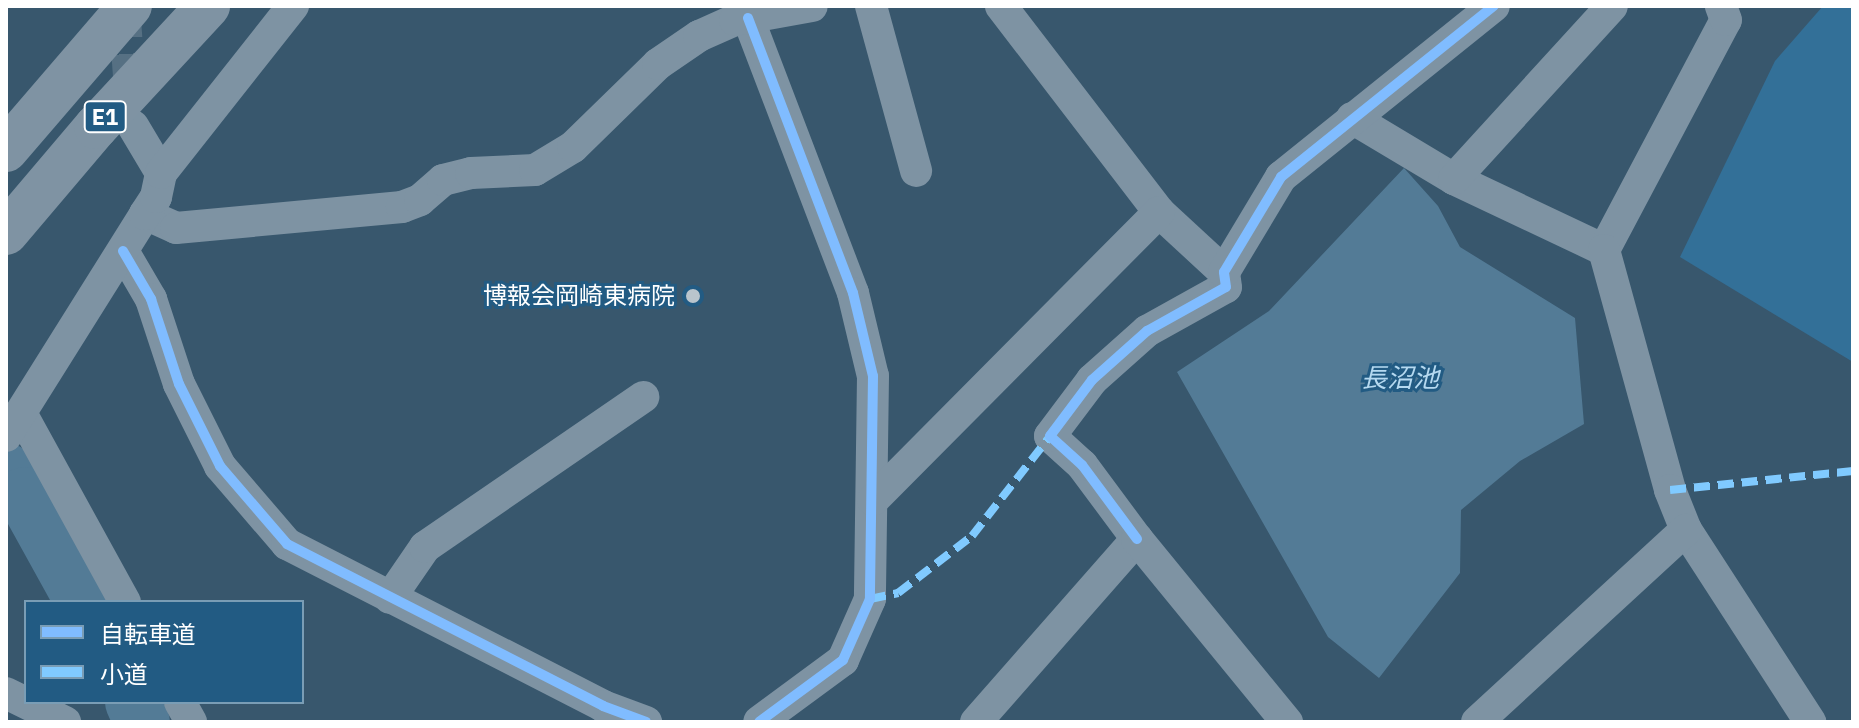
<!DOCTYPE html>
<html>
<head>
<meta charset="utf-8">
<style>
	body { margin:0 }
	#map { position:relative; width:1859px; height:728px; overflow:hidden; background:#38576d; font-family:"IBM Plex Sans","Noto Sans JP",sans-serif }
	div>[style] { position:absolute }
	.green>* { inset:0; background:#337098 }
	.water>* { inset:0; background:#537b96 }
	.river>* { height:56px; margin:-28px; padding:0 28px; transform-origin:28px; border-radius:28px; background:#537b96 }
	.minor-tunnel>* { height:32px; margin-top:-16px; transform-origin:0; background:repeating-linear-gradient(90deg,#567083 0 32px,transparent 0 48px) }
	.minor>* { height:32px; margin:-16px; padding:0 16px; transform-origin:16px; border-radius:16px; background:#7e93a3 }
	.highway>* { height:44px; margin:-22px; padding:0 22px; transform-origin:22px; border-radius:22px; background:#7f93a3 }
	.quiet>* { height:8px; margin-top:-4px; transform-origin:0; background:repeating-linear-gradient(90deg,#80caff 0 16px,transparent 0 24px) }
	.cycleway>* { height:10px; margin:-5px; padding:0 5px; transform-origin:5px; border-radius:5px; background:#80bcff }
	.dots>* { width:22px; height:22px; translate:-50% -50%; box-sizing:border-box; border:4px solid #225b83; border-radius:50% }
	span { translate:-50% -50%; white-space:nowrap; text-align:center; line-height:1.15; -webkit-text-stroke:6px #225b83; paint-order:stroke }
	.shield-label span { padding:2px 6px; background:#225b83; border:2px solid; border-radius:6px; -webkit-text-stroke-width:0 }
	.shield-label { font-size:22px; color:#fff; font-weight:700 }
	.poi-label { font-size:24px; color:#fff }
	.right { translate:-100% -50%; text-align:right }
	.water-label { font-size:26px; color:#b5d9f0; font-style:italic }
	.frame { position:absolute; inset:0; border:8px solid #fff; pointer-events:none }
	.legend { position:absolute; left:24px; top:600px; width:280px; height:104px; box-sizing:border-box; background:#225b83; border:2px solid #7a9db5; margin:0; padding:10px 14px; list-style:none; font-size:24px; color:#fff }
	.legend li { display:flex; align-items:center; gap:16px; height:40px }
	.legend b { width:40px; border:2px solid #7a9db5 }
</style>
</head>
<body>
<div id="map">
	<div class="green">
		<div style="clip-path:polygon(1823px 6px,1853px 6px,1853px 362px,1680px 257px,1775px 61px)"></div>
	</div>
	<div class="water">
		<div style="clip-path:polygon(1404px 168px,1438px 206px,1460px 247px,1575px 318px,1584px 424px,1520px 461px,1461px 510px,1460px 573px,1379px 678px,1328px 637px,1177px 372px,1269px 311px)"></div>
	</div>
	<div class="river">
		<div style="left:6px;top:471px;width:30px;rotate:53deg"></div>
		<div style="left:24px;top:495px;width:122px;rotate:61.1deg"></div>
		<div style="left:133px;top:702px;width:22px;rotate:66deg"></div>
	</div>
	<div class="minor-tunnel">
		<div style="left:124px;top:6px;width:97px;rotate:85.9deg"></div>
	</div>
	<div class="minor">
		<div style="left:871px;top:6px;width:171px;rotate:74.7deg"></div>
		<div style="left:1001px;top:6px;width:260px;rotate:52.5deg"></div>
		<div style="left:1159px;top:212px;width:88px;rotate:42.7deg"></div>
		<div style="left:748px;top:18px;width:294px;rotate:69.1deg"></div>
		<div style="left:853px;top:293px;width:85px;rotate:76.5deg"></div>
		<div style="left:873px;top:376px;width:223px;rotate:90.8deg"></div>
		<div style="left:870px;top:599px;width:67px;rotate:113.9deg"></div>
		<div style="left:843px;top:660px;width:104px;rotate:143.6deg"></div>
		<div style="left:1352px;top:118px;width:119px;rotate:30.9deg"></div>
		<div style="left:1454px;top:179px;width:166px;rotate:25.3deg"></div>
		<div style="left:1604px;top:250px;width:260px;rotate:-62.1deg"></div>
		<div style="left:1726px;top:20px;width:15px;rotate:-110deg"></div>
		<div style="left:133px;top:126px;width:55px;rotate:59.2deg"></div>
		<div style="left:1454px;top:179px;width:234px;rotate:-47.6deg"></div>
		<div style="left:145px;top:214px;width:34px;rotate:24deg"></div>
		<div style="left:176px;top:228px;width:227px;rotate:-5.3deg"></div>
		<div style="left:402px;top:207px;width:19px;rotate:-21deg"></div>
		<div style="left:420px;top:200px;width:30px;rotate:-41deg"></div>
		<div style="left:443px;top:180px;width:29px;rotate:-14deg"></div>
		<div style="left:471px;top:173px;width:64px;rotate:-2.7deg"></div>
		<div style="left:535px;top:170px;width:44px;rotate:-31.2deg"></div>
		<div style="left:573px;top:147px;width:119px;rotate:-44.3deg"></div>
		<div style="left:658px;top:64px;width:50px;rotate:-34.3deg"></div>
		<div style="left:699px;top:36px;width:39px;rotate:-24deg"></div>
		<div style="left:735px;top:20px;width:78px;rotate:-10.3deg"></div>
		<div style="left:1604px;top:250px;width:249px;rotate:74.6deg"></div>
		<div style="left:1670px;top:490px;width:43px;rotate:68.2deg"></div>
		<div style="left:1686px;top:530px;width:229px;rotate:57.1deg"></div>
		<div style="left:123px;top:251px;width:56px;rotate:59.7deg"></div>
		<div style="left:151px;top:299px;width:89px;rotate:71.8deg"></div>
		<div style="left:179px;top:384px;width:92px;rotate:63.4deg"></div>
		<div style="left:220px;top:466px;width:103px;rotate:49.3deg"></div>
		<div style="left:287px;top:544px;width:355px;rotate:27.1deg"></div>
		<div style="left:603px;top:706px;width:46px;rotate:20.4deg"></div>
		<div style="left:21px;top:413px;width:216px;rotate:61.2deg"></div>
		<div style="left:6px;top:436px;width:262px;rotate:-57.9deg"></div>
		<div style="left:145px;top:214px;width:20px;rotate:-57deg"></div>
		<div style="left:156px;top:197px;width:25px;rotate:-78deg"></div>
		<div style="left:161px;top:173px;width:213px;rotate:-51.7deg"></div>
		<div style="left:873px;top:500px;width:406px;rotate:-45.2deg"></div>
		<div style="left:1137px;top:539px;width:92px;rotate:-126.6deg"></div>
		<div style="left:1082px;top:465px;width:43px;rotate:-137.8deg"></div>
		<div style="left:1050px;top:436px;width:70px;rotate:-53.1deg"></div>
		<div style="left:1092px;top:380px;width:74px;rotate:-41.7deg"></div>
		<div style="left:1147px;top:331px;width:90px;rotate:-29.1deg"></div>
		<div style="left:1226px;top:287px;width:15px;rotate:-98deg"></div>
		<div style="left:1224px;top:272px;width:111px;rotate:-59deg"></div>
		<div style="left:1281px;top:177px;width:273px;rotate:-38.8deg"></div>
		<div style="left:390px;top:598px;width:62px;rotate:-55.5deg"></div>
		<div style="left:425px;top:547px;width:265px;rotate:-34.5deg"></div>
		<div style="left:6px;top:693px;width:66px;rotate:26.2deg"></div>
		<div style="left:180px;top:702px;width:23px;rotate:61deg"></div>
		<div style="left:976px;top:722px;width:244px;rotate:-48.7deg"></div>
		<div style="left:1137px;top:539px;width:237px;rotate:50.7deg"></div>
		<div style="left:1477px;top:722px;width:284px;rotate:-42.6deg"></div>
	</div>
	<div class="highway">
		<div style="left:6px;top:150px;width:190px;rotate:-49.3deg"></div>
		<div style="left:6px;top:233px;width:139px;rotate:-49.7deg"></div>
		<div style="left:96px;top:127px;width:165px;rotate:-47.2deg"></div>
	</div>
	<div class="quiet">
		<div style="left:1670px;top:490px;width:184px;rotate:-5.9deg"></div>
		<div style="left:870px;top:599px;width:29px;rotate:-12deg"></div>
		<div style="left:898px;top:593px;width:93px;rotate:-37.6deg"></div>
		<div style="left:972px;top:536px;width:127px;rotate:-52deg"></div>
	</div>
	<div class="cycleway">
		<div style="left:748px;top:18px;width:294px;rotate:69.1deg"></div>
		<div style="left:853px;top:293px;width:85px;rotate:76.5deg"></div>
		<div style="left:873px;top:376px;width:223px;rotate:90.8deg"></div>
		<div style="left:870px;top:599px;width:67px;rotate:113.9deg"></div>
		<div style="left:843px;top:660px;width:104px;rotate:143.6deg"></div>
		<div style="left:123px;top:251px;width:56px;rotate:59.7deg"></div>
		<div style="left:151px;top:299px;width:89px;rotate:71.8deg"></div>
		<div style="left:179px;top:384px;width:92px;rotate:63.4deg"></div>
		<div style="left:220px;top:466px;width:103px;rotate:49.3deg"></div>
		<div style="left:287px;top:544px;width:355px;rotate:27.1deg"></div>
		<div style="left:603px;top:706px;width:46px;rotate:20.4deg"></div>
		<div style="left:1137px;top:539px;width:92px;rotate:-126.6deg"></div>
		<div style="left:1082px;top:465px;width:43px;rotate:-137.8deg"></div>
		<div style="left:1050px;top:436px;width:70px;rotate:-53.1deg"></div>
		<div style="left:1092px;top:380px;width:74px;rotate:-41.7deg"></div>
		<div style="left:1147px;top:331px;width:90px;rotate:-29.1deg"></div>
		<div style="left:1226px;top:287px;width:15px;rotate:-98deg"></div>
		<div style="left:1224px;top:272px;width:111px;rotate:-59deg"></div>
		<div style="left:1281px;top:177px;width:273px;rotate:-38.8deg"></div>
	</div>
	<div class="dots">
		<div style="left:693px;top:296px;background:#b9c4cc"></div>
	</div>
	<div class="shield-label">
		<span style="left:105px;top:117px">E1</span>
	</div>
	<div class="poi-label">
		<span class="right" style="left:675px;top:296px">博報会岡崎東病院</span>
	</div>
	<div class="water-label">
		<span style="left:1400px;top:378px">長沼池</span>
	</div>
	<div class="frame"></div>
	<ul class="legend">
	<li><b style="height:10px;background:#80bcff"></b>自転車道</li>
	<li><b style="height:10px;background:#80caff"></b>小道</li>
	</ul>
</div>
</body>
</html>
